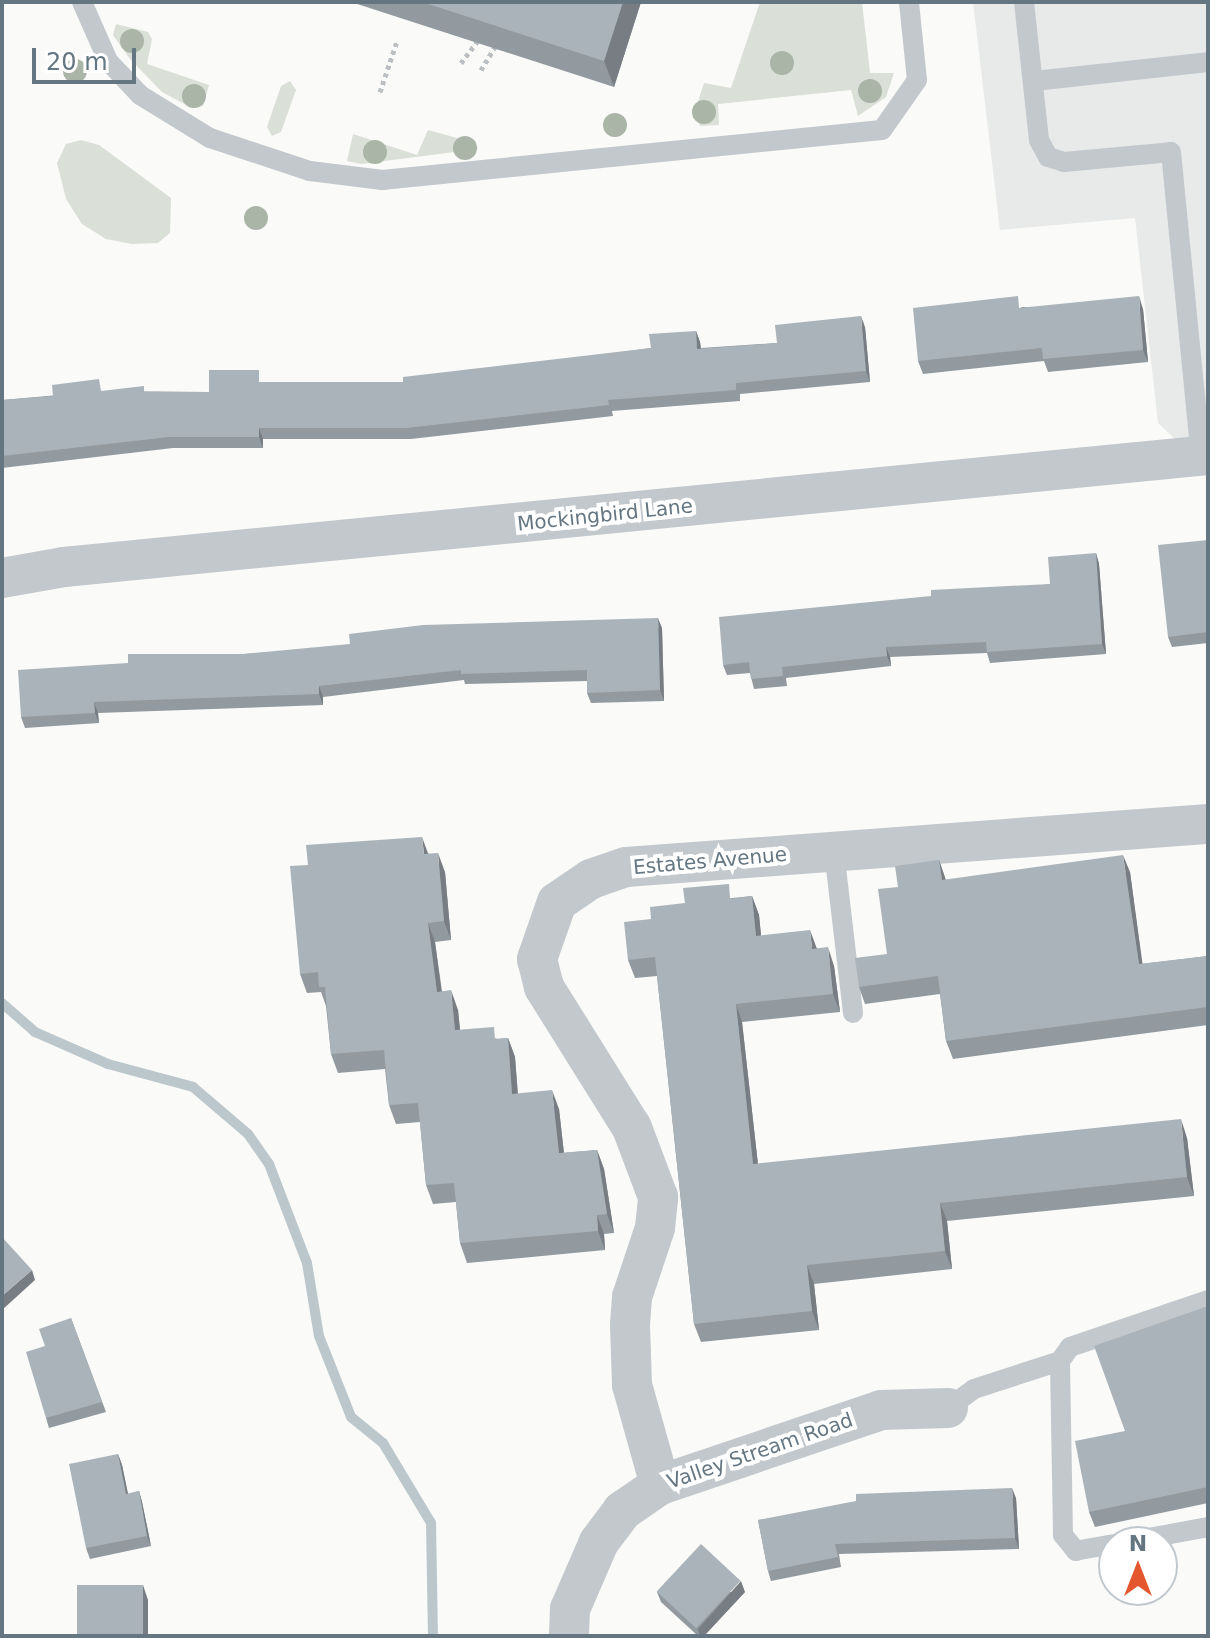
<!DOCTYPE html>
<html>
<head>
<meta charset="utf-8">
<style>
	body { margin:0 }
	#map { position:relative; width:1210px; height:1638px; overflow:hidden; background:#fafaf8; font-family:"DejaVu Sans",sans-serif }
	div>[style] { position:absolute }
	.built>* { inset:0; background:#e8e9e9 }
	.green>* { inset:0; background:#dadfd7 }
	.stream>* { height:10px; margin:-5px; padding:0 5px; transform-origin:5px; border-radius:5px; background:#bbc7cb }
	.path>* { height:5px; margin-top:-2.5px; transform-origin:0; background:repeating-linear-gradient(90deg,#bbbfc2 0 4px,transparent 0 8px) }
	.lane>* { height:20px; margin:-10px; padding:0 10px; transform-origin:10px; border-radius:10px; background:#c3c8cc }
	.street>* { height:40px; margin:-20px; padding:0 20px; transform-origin:20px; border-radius:20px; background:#c3c8cc }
	.trees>* { width:24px; height:24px; margin:-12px; border-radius:50%; background:#aab4a7 }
	.wall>* { inset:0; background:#929a9f }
	.shaded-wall>* { inset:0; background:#777d82 }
	.building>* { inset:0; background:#aab3b9; transform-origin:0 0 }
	span { translate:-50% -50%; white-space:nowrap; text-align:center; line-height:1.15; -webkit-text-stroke:8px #fff; paint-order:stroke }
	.street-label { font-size:20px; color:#657683 }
	.frame { position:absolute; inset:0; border:4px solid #657683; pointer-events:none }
	.north { position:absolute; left:1098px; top:1526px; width:80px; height:80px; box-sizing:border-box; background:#fff; border:2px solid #c1c8cd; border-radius:50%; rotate:0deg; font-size:22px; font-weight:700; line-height:32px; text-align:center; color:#657683 }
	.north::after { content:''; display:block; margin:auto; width:28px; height:36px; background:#e4572e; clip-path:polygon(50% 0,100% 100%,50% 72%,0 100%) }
	.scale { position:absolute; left:32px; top:48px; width:104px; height:36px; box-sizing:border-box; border:4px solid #657683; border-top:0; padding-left:10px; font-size:24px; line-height:28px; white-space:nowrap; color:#657683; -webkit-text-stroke:6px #fff; paint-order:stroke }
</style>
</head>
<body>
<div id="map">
	<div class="built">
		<div style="clip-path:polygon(973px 2px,1208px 2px,1208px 470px,1158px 423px,1135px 218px,1000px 230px)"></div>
	</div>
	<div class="green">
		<div style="clip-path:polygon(760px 2px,862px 2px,870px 73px,894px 73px,886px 97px,858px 116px,851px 90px,718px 104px,719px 125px,700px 126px,695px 111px,704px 83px,731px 88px)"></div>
		<div style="clip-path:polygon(116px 24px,148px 32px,152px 39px,147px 64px,209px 85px,203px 106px,192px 108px,162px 92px,130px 59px,113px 35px)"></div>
		<div style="clip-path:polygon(290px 81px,296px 90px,281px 132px,272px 136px,267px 127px,281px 86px)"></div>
		<div style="clip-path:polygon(428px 130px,472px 142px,478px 149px,361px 164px,347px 161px,353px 134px,417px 155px)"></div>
		<div style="clip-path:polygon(81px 140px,99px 145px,171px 198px,170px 233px,158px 243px,132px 244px,106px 239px,82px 224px,66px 199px,57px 163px,66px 144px)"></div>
	</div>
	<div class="stream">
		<div style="left:2px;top:1003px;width:44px;rotate:41.3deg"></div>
		<div style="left:35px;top:1032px;width:80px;rotate:23.7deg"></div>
		<div style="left:108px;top:1064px;width:88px;rotate:15.1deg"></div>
		<div style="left:193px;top:1087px;width:72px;rotate:40.5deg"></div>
		<div style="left:248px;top:1134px;width:37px;rotate:55deg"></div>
		<div style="left:269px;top:1164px;width:106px;rotate:69deg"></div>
		<div style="left:307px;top:1263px;width:74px;rotate:80.7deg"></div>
		<div style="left:319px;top:1336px;width:87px;rotate:68.4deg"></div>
		<div style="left:351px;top:1417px;width:41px;rotate:39.1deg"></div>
		<div style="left:383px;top:1443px;width:93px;rotate:59deg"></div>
		<div style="left:431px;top:1523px;width:113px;rotate:89deg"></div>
	</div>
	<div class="path">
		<div style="left:461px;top:63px;width:31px;rotate:-53deg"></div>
		<div style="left:481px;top:70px;width:31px;rotate:-59deg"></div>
		<div style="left:380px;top:92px;width:54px;rotate:-71.6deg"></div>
	</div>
	<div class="lane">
		<div style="left:82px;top:2px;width:64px;rotate:66.2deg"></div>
		<div style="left:108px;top:61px;width:47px;rotate:46.7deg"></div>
		<div style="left:140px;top:95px;width:82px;rotate:31.6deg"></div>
		<div style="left:210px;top:138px;width:105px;rotate:18.3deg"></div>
		<div style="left:310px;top:171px;width:73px;rotate:7.1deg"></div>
		<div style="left:382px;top:180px;width:502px;rotate:-5.71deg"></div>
		<div style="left:882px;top:130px;width:61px;rotate:-55deg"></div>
		<div style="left:917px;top:80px;width:78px;rotate:-95.9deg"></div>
		<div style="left:1024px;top:2px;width:139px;rotate:83.8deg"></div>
		<div style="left:1039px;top:140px;width:19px;rotate:62deg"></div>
		<div style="left:1048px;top:157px;width:17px;rotate:17deg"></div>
		<div style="left:1064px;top:162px;width:107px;rotate:-5.3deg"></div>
		<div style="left:1171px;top:152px;width:305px;rotate:84.4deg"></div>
		<div style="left:1034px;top:81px;width:175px;rotate:-6.2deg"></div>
		<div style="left:834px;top:851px;width:163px;rotate:83.3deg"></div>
		<div style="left:948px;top:1408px;width:32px;rotate:-36deg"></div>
		<div style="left:974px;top:1389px;width:90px;rotate:-18deg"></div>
		<div style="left:1127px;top:1542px;width:82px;rotate:-10.5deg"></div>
		<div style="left:1114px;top:1544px;width:39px;rotate:170deg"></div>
		<div style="left:1076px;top:1551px;width:21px;rotate:-129deg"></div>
		<div style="left:1063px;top:1535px;width:174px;rotate:-91deg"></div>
		<div style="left:1060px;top:1361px;width:17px;rotate:-54deg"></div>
		<div style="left:1070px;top:1347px;width:146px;rotate:-18.8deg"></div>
	</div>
	<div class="street">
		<div style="left:2px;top:578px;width:63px;rotate:-10.1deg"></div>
		<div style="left:64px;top:567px;width:1149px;rotate:-5.59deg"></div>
		<div style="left:660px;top:1485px;width:104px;rotate:-105.6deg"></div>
		<div style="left:632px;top:1385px;width:60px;rotate:-91.9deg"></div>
		<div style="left:630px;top:1325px;width:28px;rotate:-86deg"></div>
		<div style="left:632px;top:1297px;width:73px;rotate:-71.6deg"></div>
		<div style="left:655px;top:1228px;width:31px;rotate:-84deg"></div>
		<div style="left:658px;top:1197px;width:74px;rotate:-110.6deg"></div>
		<div style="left:632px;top:1128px;width:166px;rotate:-122deg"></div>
		<div style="left:544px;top:987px;width:29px;rotate:-104deg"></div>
		<div style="left:537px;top:959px;width:60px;rotate:-70.7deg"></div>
		<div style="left:557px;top:902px;width:41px;rotate:-34.1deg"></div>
		<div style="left:591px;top:879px;width:37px;rotate:-19deg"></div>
		<div style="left:626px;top:867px;width:584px;rotate:-4.23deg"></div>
		<div style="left:569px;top:1636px;width:27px;rotate:-88deg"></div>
		<div style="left:570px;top:1609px;width:73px;rotate:-66.6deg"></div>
		<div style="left:599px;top:1542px;width:39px;rotate:-53deg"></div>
		<div style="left:622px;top:1511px;width:46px;rotate:-34.4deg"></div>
		<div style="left:660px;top:1485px;width:233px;rotate:-18.7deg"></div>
		<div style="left:881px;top:1410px;width:67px;rotate:-1.7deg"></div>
	</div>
	<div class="trees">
		<div style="left:132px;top:41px"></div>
		<div style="left:782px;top:63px"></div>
		<div style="left:75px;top:71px"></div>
		<div style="left:870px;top:91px"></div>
		<div style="left:194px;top:96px"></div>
		<div style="left:704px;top:112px"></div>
		<div style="left:615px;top:125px"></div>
		<div style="left:465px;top:148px"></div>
		<div style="left:375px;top:152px"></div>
		<div style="left:256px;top:218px"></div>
	</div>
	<div class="wall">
		<div style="clip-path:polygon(351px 2px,641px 2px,614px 87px)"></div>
		<div style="clip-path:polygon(1022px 307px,1143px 309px,1148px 362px,1048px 372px,1044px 361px,923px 374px,918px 361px)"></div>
		<div style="clip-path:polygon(865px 327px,870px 382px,740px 394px,740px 401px,612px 411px,613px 416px,411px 439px,263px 439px,263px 448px,173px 448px,2px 468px,2px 400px,104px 391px,209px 392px,263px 382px,403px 382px,651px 348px,696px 331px,700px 342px,701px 348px,777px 343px)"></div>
		<div style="clip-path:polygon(1208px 540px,1208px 643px,1172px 647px,1168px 637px)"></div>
		<div style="clip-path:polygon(1096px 553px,1099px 564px,1106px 654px,990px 663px,987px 653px,890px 657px,891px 666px,786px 678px,787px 686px,754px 689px,750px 673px,727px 675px,723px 665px,1050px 584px)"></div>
		<div style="clip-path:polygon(662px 628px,664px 701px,591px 703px,587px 693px,587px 681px,465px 684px,464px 680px,323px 697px,323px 705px,98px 713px,99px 723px,25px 728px,21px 717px,128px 663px,243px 654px)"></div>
		<div style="clip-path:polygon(428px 853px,445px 872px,451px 940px,435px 942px,442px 991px,458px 1010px,460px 1030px,498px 1039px,508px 1038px,515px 1057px,518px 1094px,559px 1109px,564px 1153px,597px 1150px,604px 1169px,614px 1233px,604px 1234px,605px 1250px,467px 1263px,460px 1243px,456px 1202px,433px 1204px,426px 1185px,420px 1122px,396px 1124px,389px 1105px,385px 1069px,338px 1073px,331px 1054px,326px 1006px,321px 992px,307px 993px,300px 974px)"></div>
		<div style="clip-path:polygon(939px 860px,946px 880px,1130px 872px,1142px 964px,1208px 956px,1208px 1025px,953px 1059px,946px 1041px,940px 994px,865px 1004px,859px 987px,887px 954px,898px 887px)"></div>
		<div style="clip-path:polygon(752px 896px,759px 915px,761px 936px,817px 948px,834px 966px,840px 1012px,742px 1022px,758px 1164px,1187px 1138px,1194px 1196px,947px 1221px,952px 1269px,814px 1284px,819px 1330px,701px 1342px,694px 1324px,657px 976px,635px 978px,628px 960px,651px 919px,685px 903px)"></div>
		<div style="clip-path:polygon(1208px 1306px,1208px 1503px,1095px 1527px,1089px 1512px,1125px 1431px)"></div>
		<div style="clip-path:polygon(71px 1318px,106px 1412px,49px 1428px,46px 1418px,45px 1346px)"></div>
		<div style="clip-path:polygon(118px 1454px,122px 1465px,128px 1494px,139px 1491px,142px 1502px,151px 1546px,90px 1559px,86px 1548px)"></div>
		<div style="clip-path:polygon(1016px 1498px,1019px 1549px,839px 1554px,841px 1567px,771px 1581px,768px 1571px,758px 1520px)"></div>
		<div style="clip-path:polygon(657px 1592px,745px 1592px,704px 1636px,698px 1636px,661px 1602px)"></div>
	</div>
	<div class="shaded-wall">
		<div style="clip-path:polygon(623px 2px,641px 2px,614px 87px,604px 61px)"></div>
		<div style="clip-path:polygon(1139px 296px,1143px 309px,1148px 362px,1143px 350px)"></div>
		<div style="clip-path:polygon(861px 316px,865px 327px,870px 382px,866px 371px)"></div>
		<div style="clip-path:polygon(696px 331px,700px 342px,702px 360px,697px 349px)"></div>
		<div style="clip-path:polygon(259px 428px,263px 439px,263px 448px,259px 437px)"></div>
		<div style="clip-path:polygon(1096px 553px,1099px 564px,1106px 654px,1102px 644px)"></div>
		<div style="clip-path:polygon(658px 618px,662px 628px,664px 701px,660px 690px)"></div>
		<div style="clip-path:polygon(886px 647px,890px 657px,891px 666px,887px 656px)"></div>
		<div style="clip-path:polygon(319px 686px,323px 697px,323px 705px,319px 694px)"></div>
		<div style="clip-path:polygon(94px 702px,98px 713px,99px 723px,95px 713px)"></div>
		<div style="clip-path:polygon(422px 837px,429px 856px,424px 854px)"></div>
		<div style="clip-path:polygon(438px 853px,445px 872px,451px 940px,444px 921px)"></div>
		<div style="clip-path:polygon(1123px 855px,1130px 872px,1145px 982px,1139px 964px)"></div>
		<div style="clip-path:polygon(939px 860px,945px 878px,948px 898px,942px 880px)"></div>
		<div style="clip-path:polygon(752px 896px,759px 915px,763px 955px,756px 936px)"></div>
		<div style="clip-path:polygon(428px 923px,435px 942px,444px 1011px,437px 992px)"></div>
		<div style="clip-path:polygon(810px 930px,817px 949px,812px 949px)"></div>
		<div style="clip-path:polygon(828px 947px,834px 966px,840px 1012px,833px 994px)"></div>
		<div style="clip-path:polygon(451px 990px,458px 1010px,462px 1050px,455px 1030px)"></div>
		<div style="clip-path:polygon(736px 1004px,742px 1022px,760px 1183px,753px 1164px)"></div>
		<div style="clip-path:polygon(508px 1038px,515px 1057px,519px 1113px,512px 1094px)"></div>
		<div style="clip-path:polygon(552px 1090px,559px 1109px,566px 1172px,559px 1153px)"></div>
		<div style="clip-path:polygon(1181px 1119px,1187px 1138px,1194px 1196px,1187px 1177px)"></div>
		<div style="clip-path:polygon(597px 1150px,604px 1169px,614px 1233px,607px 1214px)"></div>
		<div style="clip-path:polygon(940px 1203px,947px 1221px,952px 1269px,945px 1251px)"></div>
		<div style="clip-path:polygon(597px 1215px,604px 1234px,605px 1250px,598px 1231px)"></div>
		<div style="clip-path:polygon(807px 1265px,814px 1284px,819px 1330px,812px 1311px)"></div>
		<div style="clip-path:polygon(32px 1270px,35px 1280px,2px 1310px,2px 1296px)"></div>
		<div style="clip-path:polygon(118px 1454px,122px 1465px,130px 1504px,126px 1494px)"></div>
		<div style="clip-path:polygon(1012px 1488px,1016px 1498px,1019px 1549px,1015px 1538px)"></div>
		<div style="clip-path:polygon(139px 1491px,142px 1502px,151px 1546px,147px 1536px)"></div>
		<div style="clip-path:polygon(741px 1581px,745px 1592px,704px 1636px,700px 1636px,698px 1629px)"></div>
		<div style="clip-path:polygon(143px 1585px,148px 1600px,148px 1636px,143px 1636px)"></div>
	</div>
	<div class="building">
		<div style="clip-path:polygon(422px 2px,623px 2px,604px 61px)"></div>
		<div style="clip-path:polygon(1018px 296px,1019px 308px,1139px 296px,1143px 350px,1043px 359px,1042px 348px,918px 361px,913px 308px)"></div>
		<div style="clip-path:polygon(861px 316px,866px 371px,736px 383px,736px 390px,608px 400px,609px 405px,407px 428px,259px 428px,259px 437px,169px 437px,2px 456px,2px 400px,53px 396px,52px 385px,99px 379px,101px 391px,144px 386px,144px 392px,209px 392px,209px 370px,259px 370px,259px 382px,403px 382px,403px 377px,651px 348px,649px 334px,696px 331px,697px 349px,777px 343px,775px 325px)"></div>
		<div style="clip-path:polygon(1208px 540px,1208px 632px,1168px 637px,1158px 545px)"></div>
		<div style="clip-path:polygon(1096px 553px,1102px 644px,987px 652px,986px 642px,886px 647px,887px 656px,782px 667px,783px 676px,751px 679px,749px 662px,723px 665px,719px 617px,931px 596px,931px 590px,1050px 584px,1048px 557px)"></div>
		<div style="clip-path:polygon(658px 618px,660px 690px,587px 693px,587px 670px,461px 674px,461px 670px,319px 686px,319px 694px,94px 702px,95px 713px,21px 717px,18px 670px,128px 663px,128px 654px,243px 654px,350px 644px,349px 634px,423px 625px)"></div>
		<div style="clip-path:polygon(422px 837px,424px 854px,438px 853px,444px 921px,428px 923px,437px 992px,451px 990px,455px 1030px,494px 1027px,495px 1039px,508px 1038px,512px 1094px,552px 1090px,559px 1153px,597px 1150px,607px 1214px,597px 1215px,598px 1231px,460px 1243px,454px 1183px,426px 1185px,418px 1103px,389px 1105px,384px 1050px,331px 1054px,325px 987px,319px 987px,318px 972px,300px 974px,290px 866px,308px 865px,306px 845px)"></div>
		<div style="clip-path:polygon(1123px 855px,1139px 964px,1208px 956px,1208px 1007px,946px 1041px,938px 976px,859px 987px,855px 958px,887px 954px,878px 889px,898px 887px,895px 866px,939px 860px,942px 880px)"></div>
		<div style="clip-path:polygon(729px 884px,730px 899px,752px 896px,756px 936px,810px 930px,812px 949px,828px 947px,833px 994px,736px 1004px,753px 1164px,1181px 1119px,1187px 1177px,940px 1203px,945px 1251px,807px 1265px,812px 1311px,694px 1324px,655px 957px,628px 960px,624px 922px,651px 919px,650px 907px,685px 903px,683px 888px)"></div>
		<div style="clip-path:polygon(2px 1237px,32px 1270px,2px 1296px)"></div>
		<div style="clip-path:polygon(1208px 1306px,1208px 1487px,1089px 1512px,1075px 1441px,1125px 1431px,1094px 1346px)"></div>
		<div style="clip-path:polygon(71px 1318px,102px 1402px,46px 1418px,26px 1352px,45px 1346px,39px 1329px)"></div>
		<div style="clip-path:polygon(118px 1454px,126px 1494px,139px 1491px,147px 1536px,86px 1548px,69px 1464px)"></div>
		<div style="clip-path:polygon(1012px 1488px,1015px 1538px,835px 1544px,838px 1557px,768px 1571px,758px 1520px,856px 1501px,856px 1494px)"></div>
		<div style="left:701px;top:1544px;width:54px;height:65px;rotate:43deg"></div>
		<div style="left:77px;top:1585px;width:66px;height:51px"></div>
	</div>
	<div class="street-label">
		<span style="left:605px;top:515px;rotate:-6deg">Mockingbird Lane</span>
		<span style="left:710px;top:861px;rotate:-5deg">Estates Avenue</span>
		<span style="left:760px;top:1451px;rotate:-19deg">Valley Stream Road</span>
	</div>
	<div class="frame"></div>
	<div class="north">N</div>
	<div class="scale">20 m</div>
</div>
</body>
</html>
